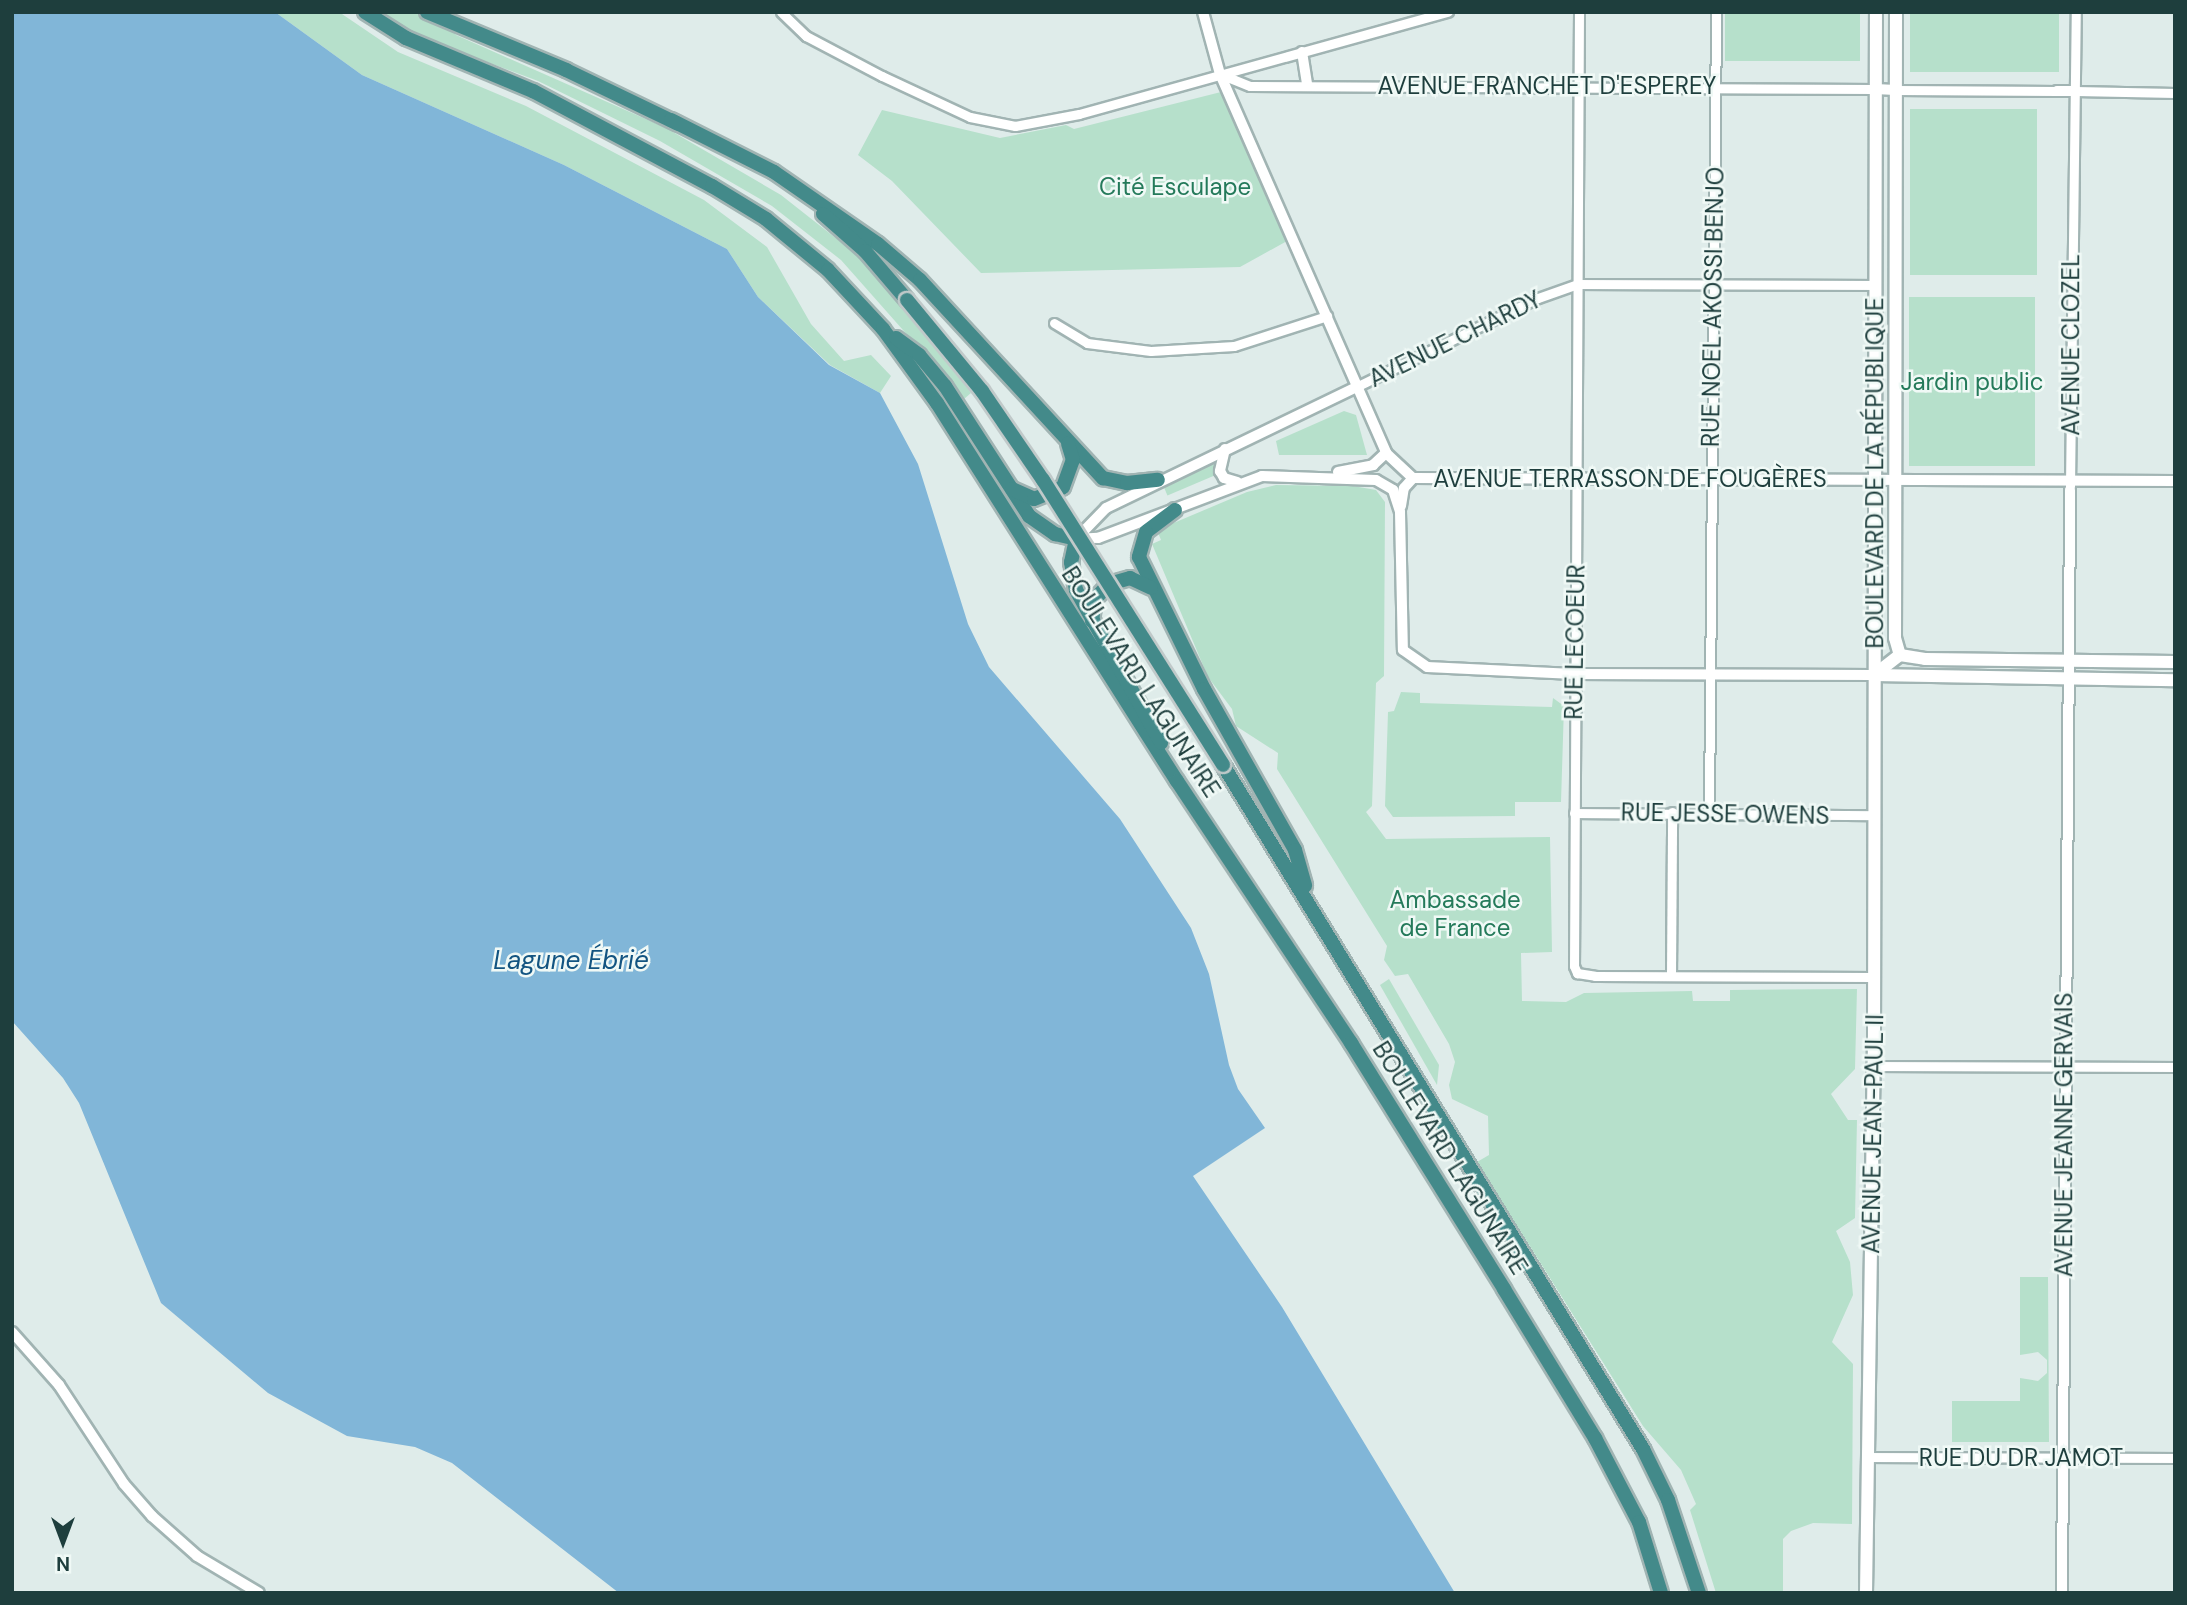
<!DOCTYPE html>
<html>
<head>
<meta charset="utf-8">
<style>
	body { margin:0 }
	#map { position:relative; width:2187px; height:1605px; overflow:hidden; background:#dfecea; font-family:"DM Sans",sans-serif }
	div>[style] { position:absolute }
	.green>* { inset:0; background:#b6e0cb; transform-origin:0 0 }
	.water>* { inset:0; background:#81b6d8 }
	.roads { filter:drop-shadow(2px 0 #a1b4b3) drop-shadow(-2px 0 #a1b4b3) drop-shadow(0 2px #a1b4b3) drop-shadow(0 -2px #a1b4b3) }
	.minor>* { height:9px; margin:-4.5px; padding:0 4.5px; transform-origin:4.5px; border-radius:4.5px; background:#fff }
	.tertiary>* { height:10px; margin:-5px; padding:0 5px; transform-origin:5px; border-radius:5px; background:#fff }
	.secondary>* { height:12px; margin:-6px; padding:0 6px; transform-origin:6px; border-radius:6px; background:#fff }
	.trunk>* { height:14px; margin:-7px; padding:0 7px; transform-origin:7px; border-radius:7px; background:#438a8a }
	.bridges { filter:drop-shadow(2px 0 #c0c9c9) drop-shadow(-2px 0 #c0c9c9) drop-shadow(0 2px #c0c9c9) drop-shadow(0 -2px #c0c9c9) }
	.trunk-bridge>* { height:14px; margin:-7px; padding:0 7px; transform-origin:7px; border-radius:7px; background:#438a8a }
	span { translate:-50% -50%; white-space:nowrap; text-align:center; line-height:1.15; -webkit-text-stroke:5px #f0f9f6; paint-order:stroke }
	.street-label { font-size:24px; color:#1e3e3d }
	.park-label { font-size:24px; color:#247a5a }
	.water-label { font-size:26px; color:#125481; font-style:italic }
	.frame { position:absolute; inset:0; border:14px solid #1e3e3d; pointer-events:none }
	.north { position:absolute; left:28px; top:1507px; width:70px; height:70px; -webkit-text-stroke:5px #f0f9f6; paint-order:stroke; rotate:180deg; font-size:19px; font-weight:700; line-height:28px; text-align:center; color:#1e3e3d }
	.north::after { content:''; display:block; margin:auto; width:24px; height:32px; background:#1e3e3d; clip-path:polygon(50% 0,100% 100%,50% 72%,0 100%) }
</style>
</head>
<body>
<div id="map">
	<div class="green">
		<div style="clip-path:polygon(275px 12px,339px 12px,398px 52px,526px 106px,704px 200px,767px 247px,811px 324px,844px 361px,871px 355px,891px 376px,880px 393px,830px 365px,758px 297px,727px 249px,564px 165px,362px 75px)"></div>
		<div style="clip-path:polygon(376px 12px,437px 12px,456px 35px,666px 128px,781px 195px,861px 258px,903px 302px,971px 393px,964px 399px,841px 260px,772px 206px,660px 141px,538px 81px,409px 33px)"></div>
		<div style="left:1725px;top:12px;width:135px;height:49px"></div>
		<div style="left:1910px;top:12px;width:149px;height:60px"></div>
		<div style="clip-path:polygon(1221px 92px,1287px 241px,1240px 267px,981px 273px,892px 181px,858px 155px,882px 110px,1000px 138px,1066px 125px,1074px 129px)"></div>
		<div style="left:1910px;top:109px;width:127px;height:166px"></div>
		<div style="left:1909px;top:297px;width:126px;height:169px"></div>
		<div style="clip-path:polygon(1344px 411px,1356px 415px,1367px 455px,1279px 455px,1276px 441px)"></div>
		<div style="left:1213px;top:462px;width:13px;height:55px;rotate:67deg"></div>
		<div style="clip-path:polygon(1276px 485px,1353px 486px,1376px 490px,1385px 502px,1384px 676px,1376px 683px,1372px 806px,1366px 812px,1386px 839px,1550px 837px,1552px 952px,1521px 953px,1522px 1001px,1566px 1002px,1584px 993px,1692px 991px,1693px 1001px,1730px 1001px,1730px 990px,1857px 989px,1855px 1069px,1831px 1094px,1848px 1120px,1857px 1120px,1855px 1218px,1836px 1231px,1850px 1262px,1853px 1295px,1832px 1342px,1853px 1364px,1852px 1524px,1813px 1523px,1791px 1531px,1783px 1539px,1783px 1593px,1716px 1593px,1690px 1510px,1696px 1504px,1681px 1470px,1643px 1426px,1477px 1162px,1489px 1155px,1488px 1116px,1452px 1099px,1449px 1085px,1455px 1062px,1449px 1044px,1408px 974px,1395px 976px,1384px 960px,1387px 946px,1277px 769px,1278px 753px,1236px 726px,1232px 709px,1208px 677px,1152px 544px,1161px 540px,1157px 530px,1247px 492px)"></div>
		<div style="clip-path:polygon(1401px 692px,1420px 693px,1420px 703px,1552px 707px,1553px 698px,1564px 706px,1561px 802px,1515px 802px,1515px 816px,1393px 817px,1385px 806px,1388px 712px,1394px 711px)"></div>
		<div style="clip-path:polygon(1389px 979px,1439px 1065px,1437px 1085px,1380px 985px)"></div>
		<div style="clip-path:polygon(2020px 1277px,2048px 1277px,2049px 1442px,1952px 1442px,1952px 1401px,2020px 1401px,2020px 1378px,2038px 1381px,2047px 1373px,2047px 1360px,2038px 1352px,2020px 1355px)"></div>
	</div>
	<div class="water">
		<div style="clip-path:polygon(12px 12px,275px 12px,362px 75px,564px 165px,727px 249px,758px 297px,829px 365px,880px 393px,918px 464px,968px 624px,989px 667px,1120px 819px,1191px 928px,1209px 974px,1229px 1065px,1238px 1089px,1265px 1128px,1193px 1176px,1282px 1307px,1455px 1593px,619px 1593px,452px 1463px,415px 1447px,347px 1436px,268px 1393px,161px 1303px,79px 1103px,63px 1078px,12px 1021px)"></div>
	</div>
	<div class="roads">
		<div class="minor">
			<div style="left:781px;top:12px;width:35px;rotate:44deg"></div>
			<div style="left:806px;top:36px;width:86px;rotate:27.8deg"></div>
			<div style="left:882px;top:76px;width:97px;rotate:25deg"></div>
			<div style="left:970px;top:117px;width:46px;rotate:11.3deg"></div>
			<div style="left:1015px;top:126px;width:65px;rotate:-10.6deg"></div>
			<div style="left:1079px;top:114px;width:383px;rotate:-15.5deg"></div>
			<div style="left:1579px;top:12px;width:954px;rotate:90.3deg"></div>
			<div style="left:1574px;top:966px;width:8px;rotate:67deg"></div>
			<div style="left:1577px;top:973px;width:18px;rotate:9deg"></div>
			<div style="left:1595px;top:976px;width:279px;rotate:0.2deg"></div>
			<div style="left:1220px;top:74px;width:32px;rotate:22deg"></div>
			<div style="left:1250px;top:86px;width:625px;rotate:0.28deg"></div>
			<div style="left:1896px;top:90px;width:161px;rotate:0.4deg"></div>
			<div style="left:2075px;top:91px;width:100px;rotate:1.1deg"></div>
			<div style="left:1054px;top:323px;width:39px;rotate:31deg"></div>
			<div style="left:1087px;top:343px;width:64px;rotate:7.1deg"></div>
			<div style="left:1151px;top:351px;width:83px;rotate:-3.4deg"></div>
			<div style="left:1234px;top:346px;width:98px;rotate:-17.9deg"></div>
			<div style="left:1358px;top:386px;width:200px;rotate:-26.1deg"></div>
			<div style="left:1538px;top:298px;width:42px;rotate:-19.3deg"></div>
			<div style="left:1578px;top:284px;width:298px;rotate:0.2deg"></div>
			<div style="left:2070px;top:486px;width:474px;rotate:-89.3deg"></div>
			<div style="left:1709px;top:812px;width:800px;rotate:-89.5deg"></div>
			<div style="left:1574px;top:813px;width:301px;rotate:0.4deg"></div>
			<div style="left:1671px;top:975px;width:163px;rotate:-89.6deg"></div>
			<div style="left:1874px;top:1066px;width:301px;rotate:0.2deg"></div>
			<div style="left:1867px;top:1457px;width:308px;rotate:0.2deg"></div>
		</div>
		<div class="tertiary">
			<div style="left:1203px;top:12px;width:64px;rotate:74.7deg"></div>
			<div style="left:1220px;top:74px;width:414px;rotate:66.3deg"></div>
			<div style="left:1386px;top:453px;width:37px;rotate:43deg"></div>
			<div style="left:1413px;top:478px;width:762px;rotate:0.23deg"></div>
			<div style="left:1302px;top:52px;width:32px;rotate:81deg"></div>
			<div style="left:1875px;top:89px;width:21px;rotate:3deg"></div>
			<div style="left:2057px;top:91px;width:18px"></div>
			<div style="left:1225px;top:449px;width:23px;rotate:103deg"></div>
			<div style="left:1220px;top:471px;width:8px;rotate:60deg"></div>
			<div style="left:1224px;top:478px;width:14px;rotate:17deg"></div>
			<div style="left:1338px;top:472px;width:36px;rotate:-11deg"></div>
			<div style="left:1373px;top:465px;width:18px;rotate:-43deg"></div>
			<div style="left:1401px;top:506px;width:18px;rotate:-81deg"></div>
			<div style="left:1404px;top:488px;width:13px;rotate:-48deg"></div>
			<div style="left:1076px;top:539px;width:22px;rotate:-3deg"></div>
			<div style="left:1098px;top:538px;width:175px;rotate:-20.7deg"></div>
			<div style="left:1262px;top:476px;width:114px;rotate:2deg"></div>
			<div style="left:1376px;top:480px;width:20px;rotate:30deg"></div>
			<div style="left:1393px;top:490px;width:23px;rotate:72deg"></div>
			<div style="left:1400px;top:512px;width:138px;rotate:88.8deg"></div>
			<div style="left:1403px;top:650px;width:29px;rotate:35deg"></div>
			<div style="left:1427px;top:667px;width:147px;rotate:2.7deg"></div>
			<div style="left:1574px;top:674px;width:300px;rotate:0.2deg"></div>
			<div style="left:1076px;top:539px;width:43px;rotate:-45.9deg"></div>
			<div style="left:1106px;top:508px;width:280px;rotate:-25.8deg"></div>
			<div style="left:12px;top:1332px;width:71px;rotate:48.4deg"></div>
			<div style="left:59px;top:1385px;width:118px;rotate:56.7deg"></div>
			<div style="left:124px;top:1484px;width:43px;rotate:48.8deg"></div>
			<div style="left:152px;top:1516px;width:60px;rotate:41.6deg"></div>
			<div style="left:197px;top:1556px;width:72px;rotate:30.8deg"></div>
			<div style="left:2062px;top:1593px;width:1103px;rotate:-89.58deg"></div>
		</div>
		<div class="secondary">
			<div style="left:1896px;top:12px;width:626px;rotate:90.09deg"></div>
			<div style="left:1895px;top:638px;width:18px;rotate:74deg"></div>
			<div style="left:1900px;top:655px;width:25px;rotate:9deg"></div>
			<div style="left:1925px;top:659px;width:250px;rotate:0.7deg"></div>
			<div style="left:1874px;top:675px;width:301px;rotate:1deg"></div>
			<div style="left:1874px;top:675px;width:33px;rotate:-38deg"></div>
			<div style="left:1866px;top:1593px;width:555px;rotate:-89.17deg"></div>
			<div style="left:1874px;top:1038px;width:1026px;rotate:-89.89deg"></div>
		</div>
		<div class="trunk">
			<div style="left:365px;top:12px;width:49px;rotate:32.4deg"></div>
			<div style="left:406px;top:38px;width:138px;rotate:22.7deg"></div>
			<div style="left:533px;top:91px;width:203px;rotate:28deg"></div>
			<div style="left:712px;top:186px;width:63px;rotate:31.4deg"></div>
			<div style="left:766px;top:219px;width:80px;rotate:39.4deg"></div>
			<div style="left:828px;top:270px;width:81px;rotate:47deg"></div>
			<div style="left:883px;top:329px;width:92px;rotate:53.9deg"></div>
			<div style="left:937px;top:403px;width:448px;rotate:57.6deg"></div>
			<div style="left:1177px;top:781px;width:315px;rotate:56.4deg"></div>
			<div style="left:1351px;top:1043px;width:290px;rotate:58.1deg"></div>
			<div style="left:1504px;top:1289px;width:175px;rotate:58.6deg"></div>
			<div style="left:1595px;top:1438px;width:95px;rotate:62.4deg"></div>
			<div style="left:1639px;top:1522px;width:74px;rotate:72.8deg"></div>
			<div style="left:427px;top:12px;width:151px;rotate:22.6deg"></div>
			<div style="left:566px;top:70px;width:124px;rotate:25.7deg"></div>
			<div style="left:671px;top:120px;width:115px;rotate:26.8deg"></div>
			<div style="left:774px;top:172px;width:126px;rotate:34.7deg"></div>
			<div style="left:878px;top:244px;width:55px;rotate:40.6deg"></div>
			<div style="left:920px;top:280px;width:270px;rotate:47.3deg"></div>
			<div style="left:1103px;top:478px;width:25px;rotate:12deg"></div>
			<div style="left:1127px;top:483px;width:31px;rotate:-6deg"></div>
			<div style="left:823px;top:214px;width:56px;rotate:41.4deg"></div>
			<div style="left:865px;top:251px;width:65px;rotate:49.4deg"></div>
			<div style="left:896px;top:338px;width:29px;rotate:36deg"></div>
			<div style="left:919px;top:355px;width:40px;rotate:50deg"></div>
			<div style="left:945px;top:386px;width:155px;rotate:57.1deg"></div>
			<div style="left:1029px;top:516px;width:32px;rotate:35deg"></div>
			<div style="left:1055px;top:534px;width:22px;rotate:13deg"></div>
			<div style="left:1076px;top:539px;width:24px;rotate:102deg"></div>
			<div style="left:1071px;top:562px;width:28px;rotate:80deg"></div>
			<div style="left:1076px;top:590px;width:175px;rotate:60.9deg"></div>
			<div style="left:1012px;top:489px;width:24px;rotate:24deg"></div>
			<div style="left:1034px;top:499px;width:31px;rotate:-22deg"></div>
			<div style="left:1063px;top:487px;width:29px;rotate:-70deg"></div>
			<div style="left:1073px;top:460px;width:17px;rotate:-107deg"></div>
			<div style="left:1175px;top:510px;width:36px;rotate:143deg"></div>
			<div style="left:1146px;top:532px;width:26px;rotate:106deg"></div>
			<div style="left:1139px;top:557px;width:147px;rotate:63.8deg"></div>
			<div style="left:1204px;top:689px;width:185px;rotate:60.5deg"></div>
			<div style="left:1295px;top:850px;width:37px;rotate:74deg"></div>
			<div style="left:1092px;top:621px;width:22px;rotate:-82deg"></div>
			<div style="left:1095px;top:599px;width:21px;rotate:-47deg"></div>
			<div style="left:1109px;top:584px;width:22px;rotate:-16deg"></div>
			<div style="left:1130px;top:578px;width:23px;rotate:25deg"></div>
			<div style="left:1223px;top:765px;width:803px;rotate:58.45deg"></div>
			<div style="left:1643px;top:1449px;width:57px;rotate:63.9deg"></div>
			<div style="left:1668px;top:1500px;width:98px;rotate:71.6deg"></div>
		</div>
	</div>
	<div class="bridges">
		<div class="trunk-bridge">
			<div style="left:907px;top:300px;width:118px;rotate:50.5deg"></div>
			<div style="left:982px;top:391px;width:108px;rotate:55.6deg"></div>
			<div style="left:1043px;top:480px;width:337px;rotate:57.7deg"></div>
		</div>
	</div>
	<div class="street-label">
		<span style="left:1547px;top:86px">AVENUE FRANCHET D'ESPEREY</span>
		<span style="left:1713px;top:307px;rotate:-89deg">RUE NOEL AKOSSI BENJO</span>
		<span style="left:1455px;top:339px;rotate:-26deg">AVENUE CHARDY</span>
		<span style="left:2071px;top:345px;rotate:-90deg">AVENUE CLOZEL</span>
		<span style="left:1875px;top:473px;rotate:-90deg">BOULEVARD DE LA RÉPUBLIQUE</span>
		<span style="left:1630px;top:479px">AVENUE TERRASSON DE FOUGÈRES</span>
		<span style="left:1575px;top:642px;rotate:-89deg">RUE LECOEUR</span>
		<span style="left:1141px;top:682px;rotate:57deg">BOULEVARD LAGUNAIRE</span>
		<span style="left:1725px;top:814px;rotate:1deg">RUE JESSE OWENS</span>
		<span style="left:1873px;top:1134px;rotate:-89deg">AVENUE JEAN-PAUL II</span>
		<span style="left:2064px;top:1135px;rotate:-90deg">AVENUE JEANNE GERVAIS</span>
		<span style="left:1450px;top:1158px;rotate:58deg">BOULEVARD LAGUNAIRE</span>
		<span style="left:2021px;top:1458px">RUE DU DR JAMOT</span>
	</div>
	<div class="park-label">
		<span style="left:1175px;top:187px">Cité Esculape</span>
		<span style="left:1972px;top:382px">Jardin public</span>
		<span style="left:1455px;top:914px">Ambassade<br>de France</span>
	</div>
	<div class="water-label">
		<span style="left:571px;top:961px">Lagune Ébrié</span>
	</div>
	<div class="frame"></div>
	<div class="north">N</div>
</div>
</body>
</html>
